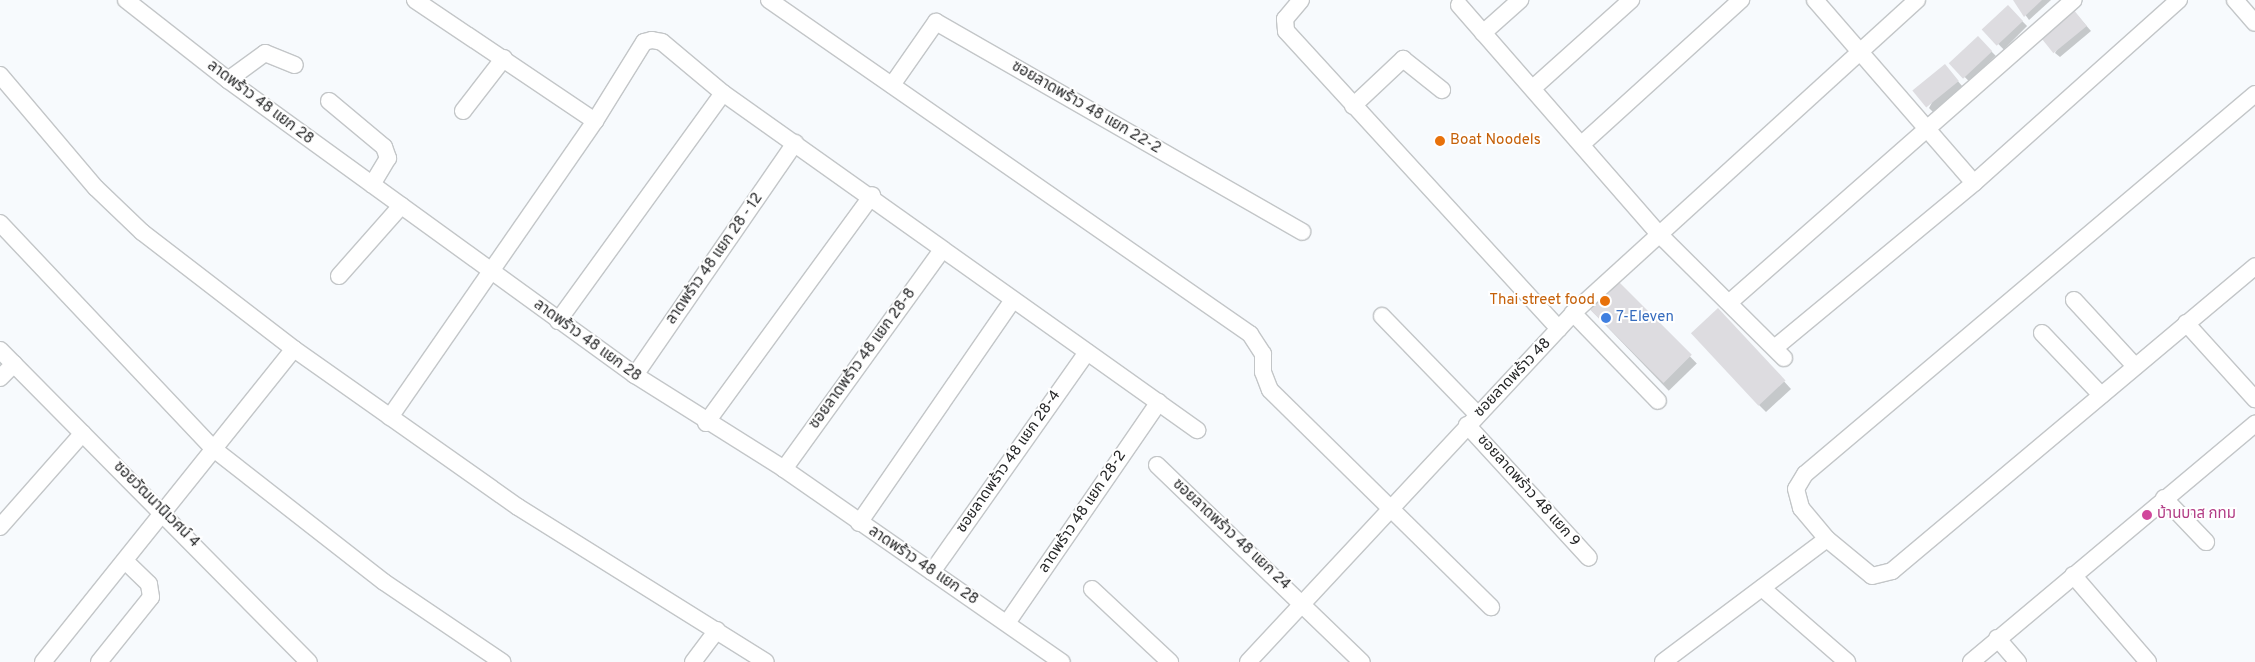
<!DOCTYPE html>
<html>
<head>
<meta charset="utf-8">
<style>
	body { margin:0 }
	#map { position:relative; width:2255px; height:662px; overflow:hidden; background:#f7fafd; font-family:Overpass,"Noto Sans Thai",sans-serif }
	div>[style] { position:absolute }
	.shadow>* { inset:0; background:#0003; transform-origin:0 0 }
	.building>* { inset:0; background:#dddce0; transform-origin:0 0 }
	.roads { filter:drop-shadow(1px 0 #c3c6c8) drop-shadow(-1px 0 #c3c6c8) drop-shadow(0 1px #c3c6c8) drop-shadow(0 -1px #c3c6c8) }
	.minor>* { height:16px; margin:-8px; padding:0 8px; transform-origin:8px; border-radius:8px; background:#fff }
	.dots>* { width:14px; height:14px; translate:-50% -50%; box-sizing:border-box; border:2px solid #fff; border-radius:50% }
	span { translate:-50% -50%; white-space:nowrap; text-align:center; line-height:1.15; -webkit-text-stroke:4px #fff; paint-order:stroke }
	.street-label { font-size:15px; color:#262728 }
	.food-label { font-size:15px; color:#c56008 }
	.left { translate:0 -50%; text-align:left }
	.right { translate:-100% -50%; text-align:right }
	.shop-label { font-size:15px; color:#366cbe }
	.hotel-label { font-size:15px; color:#b23c85 }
</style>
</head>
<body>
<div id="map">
	<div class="shadow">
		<div style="clip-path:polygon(2015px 0,2051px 0,2029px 20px)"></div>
		<div style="left:2008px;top:7px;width:27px;height:33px;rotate:45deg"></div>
		<div style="clip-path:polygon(2077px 15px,2091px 31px,2060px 57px,2055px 53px)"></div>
		<div style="left:1978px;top:38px;width:25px;height:37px;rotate:45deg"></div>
		<div style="clip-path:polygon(1949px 71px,1963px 87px,1934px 113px,1929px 108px)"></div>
		<div style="left:1619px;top:283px;width:112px;height:39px;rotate:46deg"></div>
		<div style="clip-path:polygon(1725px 317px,1791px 389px,1766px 412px,1759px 405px)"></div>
	</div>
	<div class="building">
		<div style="clip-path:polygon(2013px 0,2042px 0,2024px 17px)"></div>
		<div style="left:2008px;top:5px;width:22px;height:36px;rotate:47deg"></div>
		<div style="left:2073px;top:9px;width:22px;height:43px;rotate:51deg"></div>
		<div style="left:1978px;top:36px;width:21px;height:40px;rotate:47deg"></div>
		<div style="left:1945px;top:64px;width:22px;height:42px;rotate:51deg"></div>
		<div style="left:1619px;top:282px;width:103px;height:40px;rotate:45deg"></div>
		<div style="left:1718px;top:308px;width:99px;height:37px;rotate:47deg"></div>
	</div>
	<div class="roads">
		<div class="minor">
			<div style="left:126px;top:0;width:130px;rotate:38.1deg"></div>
			<div style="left:228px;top:80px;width:503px;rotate:35.94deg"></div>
			<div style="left:635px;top:375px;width:176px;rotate:32.2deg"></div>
			<div style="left:784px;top:469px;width:338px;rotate:34.8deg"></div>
			<div style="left:415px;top:0;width:217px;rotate:33.9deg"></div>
			<div style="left:769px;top:0;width:586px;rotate:34.78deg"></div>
			<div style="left:1250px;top:334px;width:24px;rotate:57deg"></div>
			<div style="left:1263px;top:354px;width:18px;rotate:90deg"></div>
			<div style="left:1263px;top:372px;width:19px;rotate:69deg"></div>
			<div style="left:1270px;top:390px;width:310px;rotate:44.5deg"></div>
			<div style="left:1301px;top:0;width:25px;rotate:130deg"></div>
			<div style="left:1285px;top:19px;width:12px;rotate:85deg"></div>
			<div style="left:1286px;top:31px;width:404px;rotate:47.5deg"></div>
			<div style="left:1815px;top:0;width:242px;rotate:49deg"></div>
			<div style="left:2235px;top:0;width:30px;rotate:49deg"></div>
			<div style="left:1459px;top:5px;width:304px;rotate:48.9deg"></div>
			<div style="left:1659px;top:234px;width:176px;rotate:44.8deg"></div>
			<div style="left:1483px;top:33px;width:50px;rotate:-41.7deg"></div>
			<div style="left:0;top:75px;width:148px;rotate:49.7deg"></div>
			<div style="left:96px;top:188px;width:64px;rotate:43.7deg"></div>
			<div style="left:142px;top:232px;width:192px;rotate:37.6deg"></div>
			<div style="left:294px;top:349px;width:274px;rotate:35.2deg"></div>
			<div style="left:518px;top:507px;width:292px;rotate:32deg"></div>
			<div style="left:228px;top:80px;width:46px;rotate:-36.1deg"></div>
			<div style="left:265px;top:53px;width:32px;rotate:22deg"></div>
			<div style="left:892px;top:85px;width:77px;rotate:-55.1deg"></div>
			<div style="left:936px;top:22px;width:422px;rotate:29.8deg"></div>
			<div style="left:1533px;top:88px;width:132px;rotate:-41.9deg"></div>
			<div style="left:2255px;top:94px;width:589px;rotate:139.82deg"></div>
			<div style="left:1805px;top:474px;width:17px;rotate:121deg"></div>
			<div style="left:1796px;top:489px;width:20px;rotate:75deg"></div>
			<div style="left:1801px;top:508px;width:40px;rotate:50deg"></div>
			<div style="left:1827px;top:539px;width:58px;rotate:39.4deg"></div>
			<div style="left:1872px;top:576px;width:21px;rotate:-14deg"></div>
			<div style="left:1892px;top:571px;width:474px;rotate:-40deg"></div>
			<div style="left:329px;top:101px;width:72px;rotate:39.9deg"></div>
			<div style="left:384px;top:147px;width:12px;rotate:70deg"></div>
			<div style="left:388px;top:158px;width:31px;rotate:121deg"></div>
			<div style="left:1353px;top:106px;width:69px;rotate:-43.2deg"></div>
			<div style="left:1403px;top:59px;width:50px;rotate:38.5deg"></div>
			<div style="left:463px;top:111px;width:67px;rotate:-52.3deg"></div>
			<div style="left:1582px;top:144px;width:215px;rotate:-42.2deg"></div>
			<div style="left:0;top:223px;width:313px;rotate:46.6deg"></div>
			<div style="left:215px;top:450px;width:214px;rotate:38deg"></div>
			<div style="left:384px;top:582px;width:143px;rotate:34.1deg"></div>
			<div style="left:339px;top:276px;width:94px;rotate:-48.5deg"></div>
			<div style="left:2074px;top:300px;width:90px;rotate:47.3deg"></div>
			<div style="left:1731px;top:301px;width:456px;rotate:-41.3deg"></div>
			<div style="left:1573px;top:313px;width:122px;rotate:46deg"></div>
			<div style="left:1382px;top:316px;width:136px;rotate:45.9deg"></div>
			<div style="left:558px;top:321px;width:281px;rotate:-54.1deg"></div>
			<div style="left:2186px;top:323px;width:103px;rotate:47.8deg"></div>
			<div style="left:2042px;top:333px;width:86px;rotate:46.4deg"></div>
			<div style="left:1777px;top:346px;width:256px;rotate:-39.6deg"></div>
			<div style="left:1974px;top:183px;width:275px;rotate:-41.8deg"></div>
			<div style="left:0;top:350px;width:439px;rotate:45.3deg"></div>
			<div style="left:635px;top:375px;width:282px;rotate:-55.4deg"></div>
			<div style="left:0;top:378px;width:20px;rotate:-45deg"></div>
			<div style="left:390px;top:417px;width:360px;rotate:-55.3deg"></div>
			<div style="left:595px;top:121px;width:93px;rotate:-58.2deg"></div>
			<div style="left:644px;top:42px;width:8px;rotate:-14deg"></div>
			<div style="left:652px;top:40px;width:10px;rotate:11deg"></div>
			<div style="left:662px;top:42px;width:80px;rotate:39.9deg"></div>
			<div style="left:723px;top:93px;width:582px;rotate:35.41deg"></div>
			<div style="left:706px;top:423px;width:282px;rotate:-53.9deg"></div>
			<div style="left:1467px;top:425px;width:180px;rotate:47.5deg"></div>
			<div style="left:1157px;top:465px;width:284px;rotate:43.9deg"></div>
			<div style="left:784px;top:469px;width:270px;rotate:-54.2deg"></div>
			<div style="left:2164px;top:498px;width:61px;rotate:46.3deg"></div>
			<div style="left:859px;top:523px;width:271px;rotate:-55.4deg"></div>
			<div style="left:0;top:527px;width:125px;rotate:-48.6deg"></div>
			<div style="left:932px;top:572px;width:269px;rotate:-54.8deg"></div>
			<div style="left:2073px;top:575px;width:115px;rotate:49.2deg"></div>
			<div style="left:1762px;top:588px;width:113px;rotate:41deg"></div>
			<div style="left:1092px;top:589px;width:107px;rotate:43.1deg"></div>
			<div style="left:1007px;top:623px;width:268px;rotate:-55.5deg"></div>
			<div style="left:1997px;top:638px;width:32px;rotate:49deg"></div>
			<div style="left:43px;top:662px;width:401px;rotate:-51.3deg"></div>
			<div style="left:99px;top:662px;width:83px;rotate:-51.3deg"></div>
			<div style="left:151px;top:597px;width:13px;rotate:-99deg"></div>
			<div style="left:149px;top:584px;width:32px;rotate:-136deg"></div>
			<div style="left:693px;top:662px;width:40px;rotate:-53deg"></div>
			<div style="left:1248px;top:662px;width:477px;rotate:-47deg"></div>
			<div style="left:1573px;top:313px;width:465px;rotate:-42.3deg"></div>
			<div style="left:1663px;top:662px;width:205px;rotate:-36.9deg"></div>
			<div style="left:1971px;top:662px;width:371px;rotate:-40deg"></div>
		</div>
	</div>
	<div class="dots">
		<div style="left:1440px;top:141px;background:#e8710a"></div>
		<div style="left:1605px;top:301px;background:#e8710a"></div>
		<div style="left:1606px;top:318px;background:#3f7fe0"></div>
		<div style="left:2147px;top:515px;background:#d1479c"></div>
	</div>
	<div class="street-label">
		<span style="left:260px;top:103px;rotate:37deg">ลาดพร้าว 48 แยก 28</span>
		<span style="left:1086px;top:108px;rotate:30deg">ซอยลาดพร้าว 48 แยก 22-2</span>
		<span style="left:715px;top:259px;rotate:-55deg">ลาดพร้าว 48 แยก 28 - 12</span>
		<span style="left:587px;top:341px;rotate:36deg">ลาดพร้าว 48 แยก 28</span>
		<span style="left:863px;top:359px;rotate:-54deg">ซอยลาดพร้าว 48 แยก 28-8</span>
		<span style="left:1513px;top:378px;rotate:-46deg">ซอยลาดพร้าว 48</span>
		<span style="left:1009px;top:462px;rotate:-55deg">ซอยลาดพร้าว 48 แยก 28-4</span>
		<span style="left:1528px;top:491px;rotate:48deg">ซอยลาดพร้าว 48 แยก 9</span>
		<span style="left:156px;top:505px;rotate:45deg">ซอยวัฒนานิเวศน์ 4</span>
		<span style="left:1083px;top:512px;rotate:-56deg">ลาดพร้าว 48 แยก 28-2</span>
		<span style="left:1231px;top:535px;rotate:43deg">ซอยลาดพร้าว 48 แยก 24</span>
		<span style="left:923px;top:566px;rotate:34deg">ลาดพร้าว 48 แยก 28</span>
	</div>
	<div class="food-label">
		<span class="left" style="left:1450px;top:141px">Boat Noodels</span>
		<span class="right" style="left:1595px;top:301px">Thai street food</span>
	</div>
	<div class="shop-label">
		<span class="left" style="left:1616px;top:318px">7-Eleven</span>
	</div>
	<div class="hotel-label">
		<span class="left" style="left:2157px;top:515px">บ้านบาส กทม</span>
	</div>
</div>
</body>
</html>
